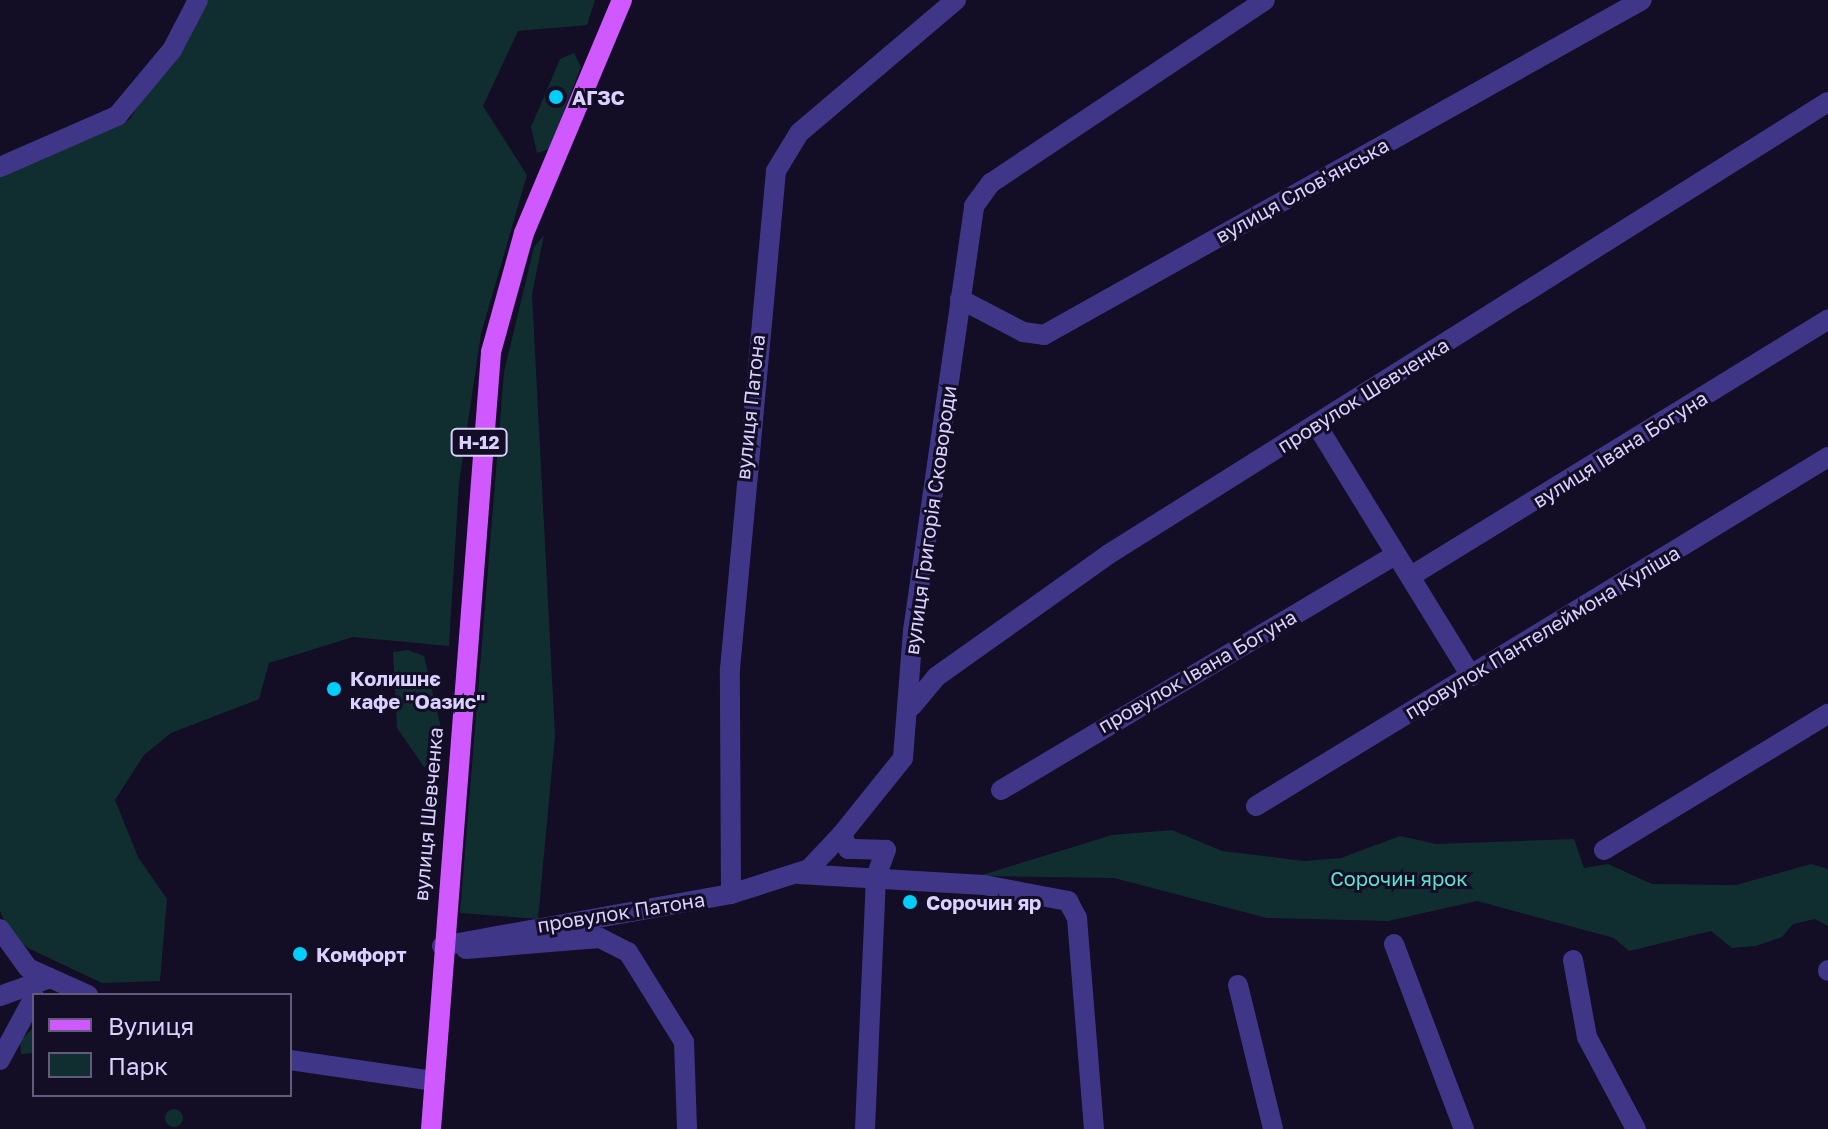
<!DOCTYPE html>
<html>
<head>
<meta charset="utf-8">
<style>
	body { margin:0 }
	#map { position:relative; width:1828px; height:1129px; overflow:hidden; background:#130d25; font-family:"Golos Text",sans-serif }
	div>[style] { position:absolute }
	.green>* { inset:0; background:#102e2f }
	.round { border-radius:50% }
	.minor>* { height:20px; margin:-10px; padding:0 10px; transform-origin:10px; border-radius:10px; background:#403687 }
	.major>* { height:20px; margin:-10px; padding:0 10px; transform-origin:10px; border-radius:10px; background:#cf58ff }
	.dots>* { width:22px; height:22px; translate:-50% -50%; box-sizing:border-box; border:4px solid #130d25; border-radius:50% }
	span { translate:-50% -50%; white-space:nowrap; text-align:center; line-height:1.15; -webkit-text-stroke:6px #130d25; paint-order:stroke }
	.shield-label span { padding:2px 6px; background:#130d25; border:2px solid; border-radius:6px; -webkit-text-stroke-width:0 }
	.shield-label { font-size:18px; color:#dbd1ff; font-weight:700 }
	.poi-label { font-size:20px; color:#dbd1ff; font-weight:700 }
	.left { translate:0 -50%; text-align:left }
	.street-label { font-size:20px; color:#dbd1ff }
	.park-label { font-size:20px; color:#57e6ce }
	.legend { position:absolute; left:32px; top:993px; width:260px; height:104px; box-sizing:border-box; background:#130d25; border:2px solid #635b7c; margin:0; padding:10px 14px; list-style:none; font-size:24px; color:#dbd1ff }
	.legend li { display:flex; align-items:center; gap:16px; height:40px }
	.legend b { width:40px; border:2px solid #635b7c }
</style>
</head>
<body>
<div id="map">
	<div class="green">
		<div style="clip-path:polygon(204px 0,595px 0,587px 25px,518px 31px,483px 106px,527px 175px,481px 334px,459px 483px,449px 646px,353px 637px,269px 663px,259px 699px,171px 733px,144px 755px,115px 800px,138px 857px,167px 899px,160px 981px,102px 983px,28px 948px,9px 933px,0 911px,0 177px,130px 119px)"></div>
		<div style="clip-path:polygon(574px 53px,581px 67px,549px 149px,537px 153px,531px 127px,560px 59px)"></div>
		<div style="clip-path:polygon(544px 235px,532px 294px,555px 736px,538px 919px,460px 913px,504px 372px,534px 247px)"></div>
		<div style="clip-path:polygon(408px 650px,424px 656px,441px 728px,434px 763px,424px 767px,397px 728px,393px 652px)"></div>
		<div style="clip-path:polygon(1172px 830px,1222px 851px,1304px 861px,1341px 858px,1400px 836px,1436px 844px,1574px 839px,1584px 868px,1608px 864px,1652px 884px,1736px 885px,1811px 864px,1828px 869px,1828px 926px,1815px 919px,1793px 924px,1782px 937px,1756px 946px,1732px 948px,1711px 931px,1629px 951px,1614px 938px,1477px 901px,1388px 921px,1267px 918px,1114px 878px,979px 876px,1112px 835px)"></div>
		<div style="clip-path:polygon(34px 1027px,34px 1053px,21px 1054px,20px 1041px)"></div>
		<div class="round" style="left:165px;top:1109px;width:18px;height:18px"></div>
	</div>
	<div class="minor">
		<div style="left:0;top:167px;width:128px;rotate:-23.6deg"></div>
		<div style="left:117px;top:116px;width:86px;rotate:-50.2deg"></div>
		<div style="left:172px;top:50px;width:56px;rotate:-62.5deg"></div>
		<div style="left:960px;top:299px;width:71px;rotate:27.6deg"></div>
		<div style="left:1023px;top:332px;width:21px;rotate:8deg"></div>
		<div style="left:1044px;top:335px;width:685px;rotate:-29.26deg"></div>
		<div style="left:1316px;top:424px;width:296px;rotate:58.4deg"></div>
		<div style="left:1411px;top:576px;width:490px;rotate:-31.6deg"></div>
		<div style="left:912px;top:706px;width:38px;rotate:-50deg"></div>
		<div style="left:936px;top:677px;width:212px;rotate:-35.4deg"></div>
		<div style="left:1109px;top:554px;width:849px;rotate:-32.16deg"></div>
		<div style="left:1001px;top:790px;width:459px;rotate:-30.8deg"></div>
		<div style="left:1256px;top:806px;width:670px;rotate:-31.39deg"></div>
		<div style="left:1604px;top:850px;width:262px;rotate:-31.3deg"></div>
		<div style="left:799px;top:874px;width:185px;rotate:3.4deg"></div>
		<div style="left:984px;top:885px;width:86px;rotate:10.8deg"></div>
		<div style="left:1068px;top:901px;width:19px;rotate:62deg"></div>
		<div style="left:1077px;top:918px;width:212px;rotate:85.4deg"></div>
		<div style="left:731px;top:894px;width:225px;rotate:-90.3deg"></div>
		<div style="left:730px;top:669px;width:500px;rotate:-84.72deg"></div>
		<div style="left:776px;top:171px;width:44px;rotate:-58.8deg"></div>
		<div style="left:799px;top:133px;width:206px;rotate:-40.3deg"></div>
		<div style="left:0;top:929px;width:48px;rotate:54.3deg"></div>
		<div style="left:28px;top:968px;width:66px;rotate:24.2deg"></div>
		<div style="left:1394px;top:944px;width:198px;rotate:69.3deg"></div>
		<div style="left:442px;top:946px;width:294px;rotate:-10.2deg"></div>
		<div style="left:731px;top:894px;width:82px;rotate:-17.8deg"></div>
		<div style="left:809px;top:869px;width:48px;rotate:-46.7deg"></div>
		<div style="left:466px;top:949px;width:134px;rotate:-4.7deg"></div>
		<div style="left:600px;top:938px;width:31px;rotate:27deg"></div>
		<div style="left:628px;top:952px;width:106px;rotate:58.1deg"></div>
		<div style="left:684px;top:1042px;width:87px;rotate:88deg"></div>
		<div style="left:1573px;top:960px;width:78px;rotate:79.7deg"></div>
		<div style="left:1587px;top:1037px;width:104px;rotate:62deg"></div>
		<div style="left:1828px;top:970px;width:1px;rotate:90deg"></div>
		<div style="left:1238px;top:985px;width:148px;rotate:76.3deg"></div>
		<div style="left:0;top:996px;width:53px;rotate:-19.8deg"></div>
		<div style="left:0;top:1060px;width:72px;rotate:-61.6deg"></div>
		<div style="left:290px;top:1060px;width:146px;rotate:8.3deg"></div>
		<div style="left:865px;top:1129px;width:252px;rotate:-87.5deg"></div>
		<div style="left:876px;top:877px;width:29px;rotate:-70deg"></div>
		<div style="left:886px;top:850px;width:38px;rotate:-178deg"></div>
		<div style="left:848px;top:849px;width:16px;rotate:-112deg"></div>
		<div style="left:842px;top:834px;width:97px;rotate:-51.2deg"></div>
		<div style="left:903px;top:758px;width:127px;rotate:-85.5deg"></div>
		<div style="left:913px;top:631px;width:429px;rotate:-81.8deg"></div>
		<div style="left:974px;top:206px;width:29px;rotate:-54deg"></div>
		<div style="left:991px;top:183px;width:329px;rotate:-33.7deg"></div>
	</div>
	<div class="major">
		<div style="left:431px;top:1129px;width:779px;rotate:-85.58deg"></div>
		<div style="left:491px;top:352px;width:123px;rotate:-74.5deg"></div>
		<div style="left:524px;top:233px;width:253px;rotate:-67.2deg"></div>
	</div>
	<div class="dots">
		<div style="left:556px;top:97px;background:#00cefc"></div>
		<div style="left:334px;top:689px;background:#00cefc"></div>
		<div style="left:910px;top:902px;background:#00cefc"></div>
		<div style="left:300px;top:954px;background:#00cefc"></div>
	</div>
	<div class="shield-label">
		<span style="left:479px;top:442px">Н-12</span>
	</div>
	<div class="poi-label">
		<span class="left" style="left:572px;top:97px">АГЗС</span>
		<span class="left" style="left:350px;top:690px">Колишнє<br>кафе "Оазис"</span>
		<span class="left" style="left:926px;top:902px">Сорочин яр</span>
		<span class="left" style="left:316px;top:954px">Комфорт</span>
	</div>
	<div class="street-label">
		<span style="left:1302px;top:190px;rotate:-29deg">вулиця Слов'янська</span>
		<span style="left:1363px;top:395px;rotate:-32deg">провулок Шевченка</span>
		<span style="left:750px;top:407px;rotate:-84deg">вулиця Патона</span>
		<span style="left:1620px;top:449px;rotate:-32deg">вулиця Івана Богуна</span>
		<span style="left:930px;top:520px;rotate:-82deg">вулиця Григорія Сковороди</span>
		<span style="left:1542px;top:632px;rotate:-31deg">провулок Пантелеймона Куліша</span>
		<span style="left:1197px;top:671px;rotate:-30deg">провулок Івана Богуна</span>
		<span style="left:428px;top:814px;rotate:-85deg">вулиця Шевченка</span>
		<span style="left:621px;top:912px;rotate:-9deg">провулок Патона</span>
	</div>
	<div class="park-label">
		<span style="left:1399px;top:878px">Сорочин ярок</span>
	</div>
	<ul class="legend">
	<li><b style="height:10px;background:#cf58ff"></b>Вулиця</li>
	<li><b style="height:22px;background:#102e2f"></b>Парк</li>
	</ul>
</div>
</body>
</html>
